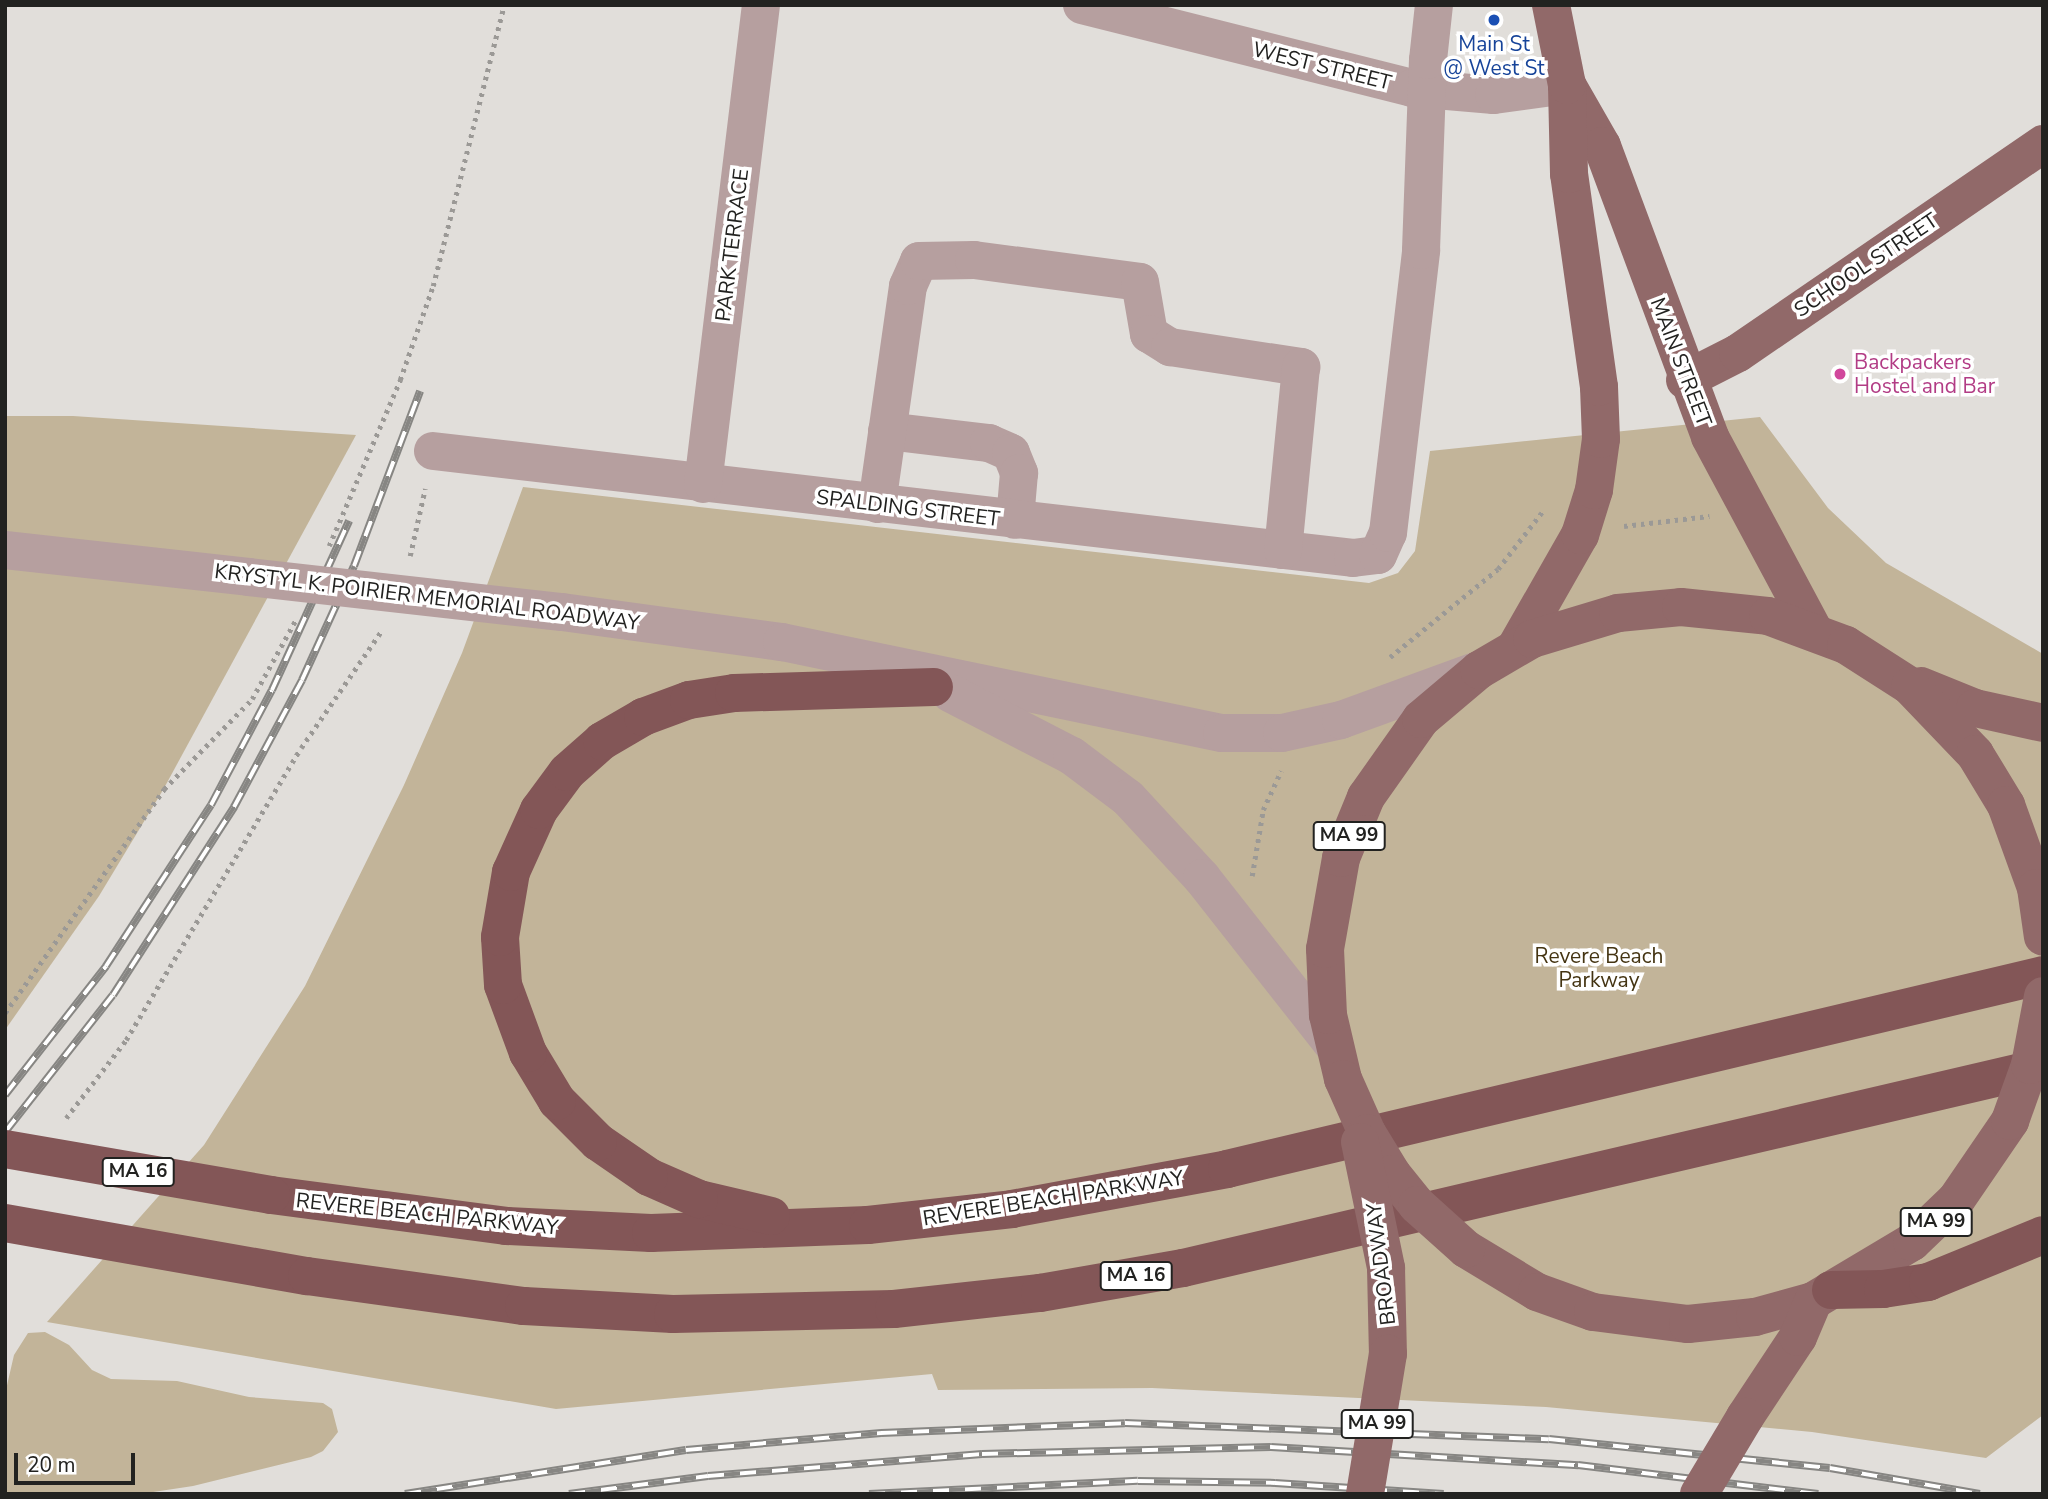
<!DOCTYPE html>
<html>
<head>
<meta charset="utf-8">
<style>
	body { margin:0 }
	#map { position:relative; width:2048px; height:1499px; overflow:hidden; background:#e1deda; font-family:"Nunito Sans",sans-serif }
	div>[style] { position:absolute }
	.green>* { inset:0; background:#c2b499 }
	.path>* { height:4.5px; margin-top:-2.25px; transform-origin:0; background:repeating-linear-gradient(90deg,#9b9996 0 3.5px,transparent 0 8.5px) }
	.minor>* { height:38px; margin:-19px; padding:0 19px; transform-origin:19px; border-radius:19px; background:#b69f9f }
	.major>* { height:38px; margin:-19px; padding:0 19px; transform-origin:19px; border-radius:19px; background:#916969 }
	.highway>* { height:38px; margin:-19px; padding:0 19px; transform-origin:19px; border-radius:19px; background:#835657 }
	.rail>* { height:8px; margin-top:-4px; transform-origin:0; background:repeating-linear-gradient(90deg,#fff 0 16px,#878683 0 32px); box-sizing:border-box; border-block:2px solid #878683 }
	.minor-bridge>* { height:38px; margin:-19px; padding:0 19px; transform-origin:19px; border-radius:19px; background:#b69f9f }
	.major-bridge>* { height:38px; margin:-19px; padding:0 19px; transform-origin:19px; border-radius:19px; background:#916969 }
	.highway-bridge>* { height:38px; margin:-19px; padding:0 19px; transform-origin:19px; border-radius:19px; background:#835657 }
	.dots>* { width:19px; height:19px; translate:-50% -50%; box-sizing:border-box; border:4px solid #fff; border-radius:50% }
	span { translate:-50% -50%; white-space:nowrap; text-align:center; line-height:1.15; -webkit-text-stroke:7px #fff; paint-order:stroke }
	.shield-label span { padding:2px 5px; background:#fff; border:2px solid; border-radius:5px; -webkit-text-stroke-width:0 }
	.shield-label { font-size:19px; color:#222220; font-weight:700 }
	.transit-label { font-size:21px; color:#164399 }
	.street-label { font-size:21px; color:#222220 }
	.hotel-label { font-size:21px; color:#b23c85 }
	.left { translate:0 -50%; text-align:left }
	.park-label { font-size:21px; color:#443412 }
	.frame { position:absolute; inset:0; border:7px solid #222220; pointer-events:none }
	.scale { position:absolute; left:14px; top:1453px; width:121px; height:32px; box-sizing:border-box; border:4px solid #222220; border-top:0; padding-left:9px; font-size:21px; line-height:24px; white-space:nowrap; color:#222220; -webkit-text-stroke:5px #fff; paint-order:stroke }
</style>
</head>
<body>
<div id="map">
	<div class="green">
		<div style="clip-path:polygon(5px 416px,73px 416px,356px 435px,163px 790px,99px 896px,5px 1030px)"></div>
		<div style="clip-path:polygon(1760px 417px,1828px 508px,1886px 563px,2043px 654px,2043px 1415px,1986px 1458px,1812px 1432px,1546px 1407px,1152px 1388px,938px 1390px,932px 1374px,556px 1409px,47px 1322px,204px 1145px,305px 986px,404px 785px,462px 653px,523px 487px,1369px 583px,1398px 573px,1415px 551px,1430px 451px)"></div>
		<div style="clip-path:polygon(45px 1332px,69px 1345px,92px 1370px,111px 1379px,177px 1381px,249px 1397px,323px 1403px,332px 1409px,338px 1432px,323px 1451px,311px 1457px,193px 1486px,140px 1494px,5px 1494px,5px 1394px,14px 1355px,28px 1333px)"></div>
	</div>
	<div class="path">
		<div style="left:1624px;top:526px;width:86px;rotate:-6.7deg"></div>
		<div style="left:329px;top:546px;width:181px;rotate:-66.8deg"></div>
		<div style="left:400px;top:380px;width:100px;rotate:-70.7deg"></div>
		<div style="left:433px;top:286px;width:290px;rotate:-75.8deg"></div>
		<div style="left:410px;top:556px;width:69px;rotate:-77.4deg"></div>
		<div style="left:1390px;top:657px;width:139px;rotate:-39.2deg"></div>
		<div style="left:1498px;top:569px;width:72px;rotate:-52.3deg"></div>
		<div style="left:1252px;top:876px;width:67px;rotate:-80.5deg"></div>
		<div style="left:1263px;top:810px;width:43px;rotate:-65.2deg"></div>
		<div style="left:5px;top:1013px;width:275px;rotate:-54.6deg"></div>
		<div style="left:164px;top:789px;width:126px;rotate:-45.6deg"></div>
		<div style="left:252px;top:699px;width:89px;rotate:-61.1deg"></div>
		<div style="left:66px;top:1118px;width:98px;rotate:-52.4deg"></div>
		<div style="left:126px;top:1040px;width:340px;rotate:-59.1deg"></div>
		<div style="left:301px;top:748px;width:140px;rotate:-55.5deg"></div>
	</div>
	<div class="minor">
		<div style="left:1082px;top:5px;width:340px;rotate:14.1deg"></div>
		<div style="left:1412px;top:88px;width:82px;rotate:4.9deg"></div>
		<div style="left:1494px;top:95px;width:74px;rotate:-7.8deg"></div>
		<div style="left:887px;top:431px;width:103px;rotate:6.7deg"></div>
		<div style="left:989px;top:443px;width:24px;rotate:24deg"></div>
		<div style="left:1011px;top:453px;width:22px;rotate:68deg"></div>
		<div style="left:1019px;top:473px;width:47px;rotate:94.9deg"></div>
		<div style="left:433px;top:451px;width:926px;rotate:6.63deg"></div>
		<div style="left:1353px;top:558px;width:25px;rotate:-7deg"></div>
		<div style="left:1378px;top:555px;width:24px;rotate:-66deg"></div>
		<div style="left:1388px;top:533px;width:285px;rotate:-83.3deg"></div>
		<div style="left:1421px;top:250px;width:190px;rotate:-87.9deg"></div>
		<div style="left:1428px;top:60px;width:55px;rotate:-83.8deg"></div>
		<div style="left:703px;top:484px;width:482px;rotate:-83.1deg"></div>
		<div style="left:877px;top:504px;width:220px;rotate:-81.9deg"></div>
		<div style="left:908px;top:286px;width:27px;rotate:-66deg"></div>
		<div style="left:919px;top:261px;width:55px;rotate:-1deg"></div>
		<div style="left:974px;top:260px;width:167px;rotate:7.5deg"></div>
		<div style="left:1140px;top:282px;width:53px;rotate:80.2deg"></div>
		<div style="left:1149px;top:334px;width:25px;rotate:32deg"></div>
		<div style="left:1170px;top:347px;width:133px;rotate:8.7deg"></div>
		<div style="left:1301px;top:367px;width:184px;rotate:95.6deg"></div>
		<div style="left:5px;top:550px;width:245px;rotate:6.3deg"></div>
		<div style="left:562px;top:612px;width:222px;rotate:7.8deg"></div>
		<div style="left:782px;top:642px;width:449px;rotate:11.7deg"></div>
		<div style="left:1222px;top:733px;width:60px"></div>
		<div style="left:1282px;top:733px;width:60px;rotate:-12.4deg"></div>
		<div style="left:1341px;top:720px;width:140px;rotate:-20deg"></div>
		<div style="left:950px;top:693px;width:137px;rotate:27.3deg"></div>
		<div style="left:1072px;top:756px;width:70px;rotate:36.9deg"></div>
		<div style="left:1128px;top:798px;width:109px;rotate:47.2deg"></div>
		<div style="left:1202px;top:878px;width:214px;rotate:51.8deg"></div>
	</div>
	<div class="major">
		<div style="left:1567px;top:85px;width:70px;rotate:60.2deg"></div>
		<div style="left:1602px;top:146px;width:310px;rotate:69.6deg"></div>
		<div style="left:1710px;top:437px;width:220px;rotate:61.8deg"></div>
		<div style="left:1685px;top:380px;width:59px;rotate:-27deg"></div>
		<div style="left:1738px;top:353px;width:370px;rotate:-34.4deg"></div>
		<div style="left:1516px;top:647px;width:129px;rotate:-60.3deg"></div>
		<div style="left:1580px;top:535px;width:47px;rotate:-72.7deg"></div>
		<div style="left:1594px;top:490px;width:51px;rotate:-82.2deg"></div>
		<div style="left:1601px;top:439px;width:52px;rotate:-92.2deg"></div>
		<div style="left:1599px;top:387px;width:215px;rotate:-98deg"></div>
		<div style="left:1569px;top:174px;width:89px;rotate:-91.3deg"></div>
		<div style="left:1567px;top:85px;width:82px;rotate:-101.3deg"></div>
		<div style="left:1921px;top:686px;width:58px;rotate:22.2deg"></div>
		<div style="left:1975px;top:708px;width:70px;rotate:12.4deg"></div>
		<div style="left:1343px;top:1079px;width:66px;rotate:-103.2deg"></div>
		<div style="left:1328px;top:1015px;width:66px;rotate:-92.6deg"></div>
		<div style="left:1325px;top:949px;width:92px;rotate:-80deg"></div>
		<div style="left:1341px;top:858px;width:66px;rotate:-67.7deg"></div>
		<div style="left:1366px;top:797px;width:95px;rotate:-54.8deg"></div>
		<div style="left:1421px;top:719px;width:76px;rotate:-40.2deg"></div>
		<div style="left:1479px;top:670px;width:61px;rotate:-30.3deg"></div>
		<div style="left:1532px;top:639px;width:90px;rotate:-16.8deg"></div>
		<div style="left:1618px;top:613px;width:63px;rotate:-5.4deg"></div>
		<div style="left:1681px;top:607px;width:87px;rotate:5.9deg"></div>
		<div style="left:1768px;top:616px;width:83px;rotate:20.4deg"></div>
		<div style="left:1846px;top:645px;width:76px;rotate:32.6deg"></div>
		<div style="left:1910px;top:686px;width:94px;rotate:46.3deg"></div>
		<div style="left:1975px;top:754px;width:60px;rotate:58.7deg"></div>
		<div style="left:2006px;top:805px;width:88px;rotate:70.1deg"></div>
		<div style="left:2036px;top:888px;width:49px;rotate:81.9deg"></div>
		<div style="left:1466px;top:1249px;width:83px;rotate:31.2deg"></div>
		<div style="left:1537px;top:1292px;width:59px;rotate:19.7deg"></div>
		<div style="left:1593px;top:1312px;width:96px;rotate:7.2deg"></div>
		<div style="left:1688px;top:1324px;width:67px;rotate:-6deg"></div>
		<div style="left:1755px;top:1317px;width:60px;rotate:-15.4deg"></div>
		<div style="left:1813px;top:1301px;width:115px;rotate:-30.8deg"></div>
		<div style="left:1912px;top:1242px;width:61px;rotate:-43.7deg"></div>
		<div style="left:1956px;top:1200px;width:96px;rotate:-55.6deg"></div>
		<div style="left:1386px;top:1268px;width:86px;rotate:88.7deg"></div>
		<div style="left:1745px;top:1417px;width:96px;rotate:-56.5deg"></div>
		<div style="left:1798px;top:1337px;width:39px;rotate:-67deg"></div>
	</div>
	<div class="highway">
		<div style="left:271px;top:1195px;width:237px;rotate:7.5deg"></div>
		<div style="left:506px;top:1226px;width:145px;rotate:2.8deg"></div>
		<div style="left:651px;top:1233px;width:217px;rotate:-2.1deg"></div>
		<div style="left:868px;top:1225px;width:145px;rotate:-6.3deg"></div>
		<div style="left:1012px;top:1209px;width:219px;rotate:-10.5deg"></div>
		<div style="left:1227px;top:1169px;width:839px;rotate:-13.37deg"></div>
		<div style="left:771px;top:1216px;width:74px;rotate:-166.7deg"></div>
		<div style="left:699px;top:1199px;width:55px;rotate:-156.3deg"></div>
		<div style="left:649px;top:1177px;width:62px;rotate:-145.5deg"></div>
		<div style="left:598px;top:1142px;width:58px;rotate:-135deg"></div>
		<div style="left:557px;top:1101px;width:56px;rotate:-121.1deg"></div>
		<div style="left:528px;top:1053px;width:72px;rotate:-110.2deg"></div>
		<div style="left:503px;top:985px;width:48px;rotate:-93.6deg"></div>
		<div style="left:500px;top:937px;width:66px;rotate:-80.4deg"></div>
		<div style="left:511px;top:872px;width:68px;rotate:-65.7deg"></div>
		<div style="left:539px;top:810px;width:47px;rotate:-53.6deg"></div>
		<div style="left:567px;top:772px;width:47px;rotate:-41.5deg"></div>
		<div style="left:602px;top:741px;width:48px;rotate:-30.3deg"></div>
		<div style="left:643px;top:717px;width:49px;rotate:-20.3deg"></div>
		<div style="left:689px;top:700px;width:46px;rotate:-8.8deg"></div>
		<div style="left:734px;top:693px;width:200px;rotate:-1.7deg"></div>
		<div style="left:5px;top:1223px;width:307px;rotate:10deg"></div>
		<div style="left:307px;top:1276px;width:219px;rotate:7.9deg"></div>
		<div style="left:524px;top:1306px;width:149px;rotate:3.1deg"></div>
		<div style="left:673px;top:1314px;width:221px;rotate:-1.3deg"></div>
		<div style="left:894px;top:1309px;width:147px;rotate:-6.3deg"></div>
		<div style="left:1040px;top:1293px;width:145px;rotate:-9.9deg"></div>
		<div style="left:1183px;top:1268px;width:883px;rotate:-13.16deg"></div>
		<div style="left:1831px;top:1290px;width:52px;rotate:-1.1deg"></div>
		<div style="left:1883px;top:1289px;width:46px;rotate:-8.8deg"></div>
		<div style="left:1928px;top:1282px;width:124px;rotate:-22.2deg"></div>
	</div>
	<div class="rail">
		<div style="left:5px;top:1095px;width:164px;rotate:-51.9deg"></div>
		<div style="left:106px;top:966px;width:192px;rotate:-56.9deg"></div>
		<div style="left:211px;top:805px;width:130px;rotate:-62.1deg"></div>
		<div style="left:272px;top:690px;width:186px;rotate:-65.5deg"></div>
		<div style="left:5px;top:1132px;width:174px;rotate:-51.8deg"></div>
		<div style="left:113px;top:995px;width:224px;rotate:-57.2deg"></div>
		<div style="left:234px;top:807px;width:144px;rotate:-61.8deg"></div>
		<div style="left:302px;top:680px;width:125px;rotate:-65.5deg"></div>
		<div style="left:354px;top:566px;width:187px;rotate:-69.3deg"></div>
		<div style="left:405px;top:1494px;width:284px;rotate:-8.9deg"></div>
		<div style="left:686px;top:1450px;width:196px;rotate:-5deg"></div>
		<div style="left:881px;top:1433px;width:244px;rotate:-2.3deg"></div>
		<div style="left:1125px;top:1423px;width:424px;rotate:2.2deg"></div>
		<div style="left:1549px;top:1439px;width:282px;rotate:5.9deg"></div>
		<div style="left:1830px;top:1468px;width:152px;rotate:9.8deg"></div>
		<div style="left:569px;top:1494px;width:140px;rotate:-7.4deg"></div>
		<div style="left:708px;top:1476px;width:275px;rotate:-4.6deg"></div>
		<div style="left:982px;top:1454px;width:289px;rotate:-1.4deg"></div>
		<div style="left:1271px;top:1447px;width:308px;rotate:3.4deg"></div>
		<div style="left:1578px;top:1465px;width:242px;rotate:6.9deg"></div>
		<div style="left:869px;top:1494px;width:269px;rotate:-2.8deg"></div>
		<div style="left:1138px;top:1481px;width:137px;rotate:0.8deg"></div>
		<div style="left:1275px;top:1483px;width:169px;rotate:3.7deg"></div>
	</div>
	<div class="minor-bridge">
		<div style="left:249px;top:577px;width:315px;rotate:6.4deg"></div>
	</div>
	<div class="major-bridge">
		<div style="left:1343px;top:1079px;width:59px;rotate:66deg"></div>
		<div style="left:1367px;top:1133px;width:48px;rotate:58.6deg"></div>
		<div style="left:1392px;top:1174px;width:40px;rotate:51deg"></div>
		<div style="left:1417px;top:1205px;width:66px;rotate:41.9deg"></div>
		<div style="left:2010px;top:1121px;width:59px;rotate:-70.3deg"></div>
		<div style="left:2030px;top:1065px;width:70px;rotate:-79.3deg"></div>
		<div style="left:1360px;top:1142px;width:129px;rotate:78.3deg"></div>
		<div style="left:1365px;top:1494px;width:142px;rotate:-80.7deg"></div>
		<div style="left:1699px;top:1494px;width:90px;rotate:-59.1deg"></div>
	</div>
	<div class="highway-bridge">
		<div style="left:5px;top:1149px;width:270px;rotate:9.8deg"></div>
	</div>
	<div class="dots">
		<div style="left:1494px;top:20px;background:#1a4fb4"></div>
		<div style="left:1840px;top:374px;background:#d1479c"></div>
	</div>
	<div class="shield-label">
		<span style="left:1349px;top:836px">MA 99</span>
		<span style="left:138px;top:1172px">MA 16</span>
		<span style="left:1936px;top:1222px">MA 99</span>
		<span style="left:1136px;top:1276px">MA 16</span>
		<span style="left:1377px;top:1424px">MA 99</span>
	</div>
	<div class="transit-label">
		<span style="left:1494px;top:56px">Main St<br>@ West St</span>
	</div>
	<div class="street-label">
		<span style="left:1322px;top:66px;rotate:14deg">WEST STREET</span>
		<span style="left:732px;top:245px;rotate:-83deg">PARK TERRACE</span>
		<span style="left:1866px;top:265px;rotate:-34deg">SCHOOL STREET</span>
		<span style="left:1681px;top:362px;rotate:69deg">MAIN STREET</span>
		<span style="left:908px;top:508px;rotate:7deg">SPALDING STREET</span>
		<span style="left:427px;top:597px;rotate:7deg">KRYSTYL K. POIRIER MEMORIAL ROADWAY</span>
		<span style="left:1053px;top:1198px;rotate:-9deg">REVERE BEACH PARKWAY</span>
		<span style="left:427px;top:1214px;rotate:6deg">REVERE BEACH PARKWAY</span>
		<span style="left:1381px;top:1264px;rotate:-97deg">BROADWAY</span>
	</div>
	<div class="hotel-label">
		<span class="left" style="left:1854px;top:374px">Backpackers<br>Hostel and Bar</span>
	</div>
	<div class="park-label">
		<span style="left:1599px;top:968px">Revere Beach<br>Parkway</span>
	</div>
	<div class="frame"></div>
	<div class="scale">20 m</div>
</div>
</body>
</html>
